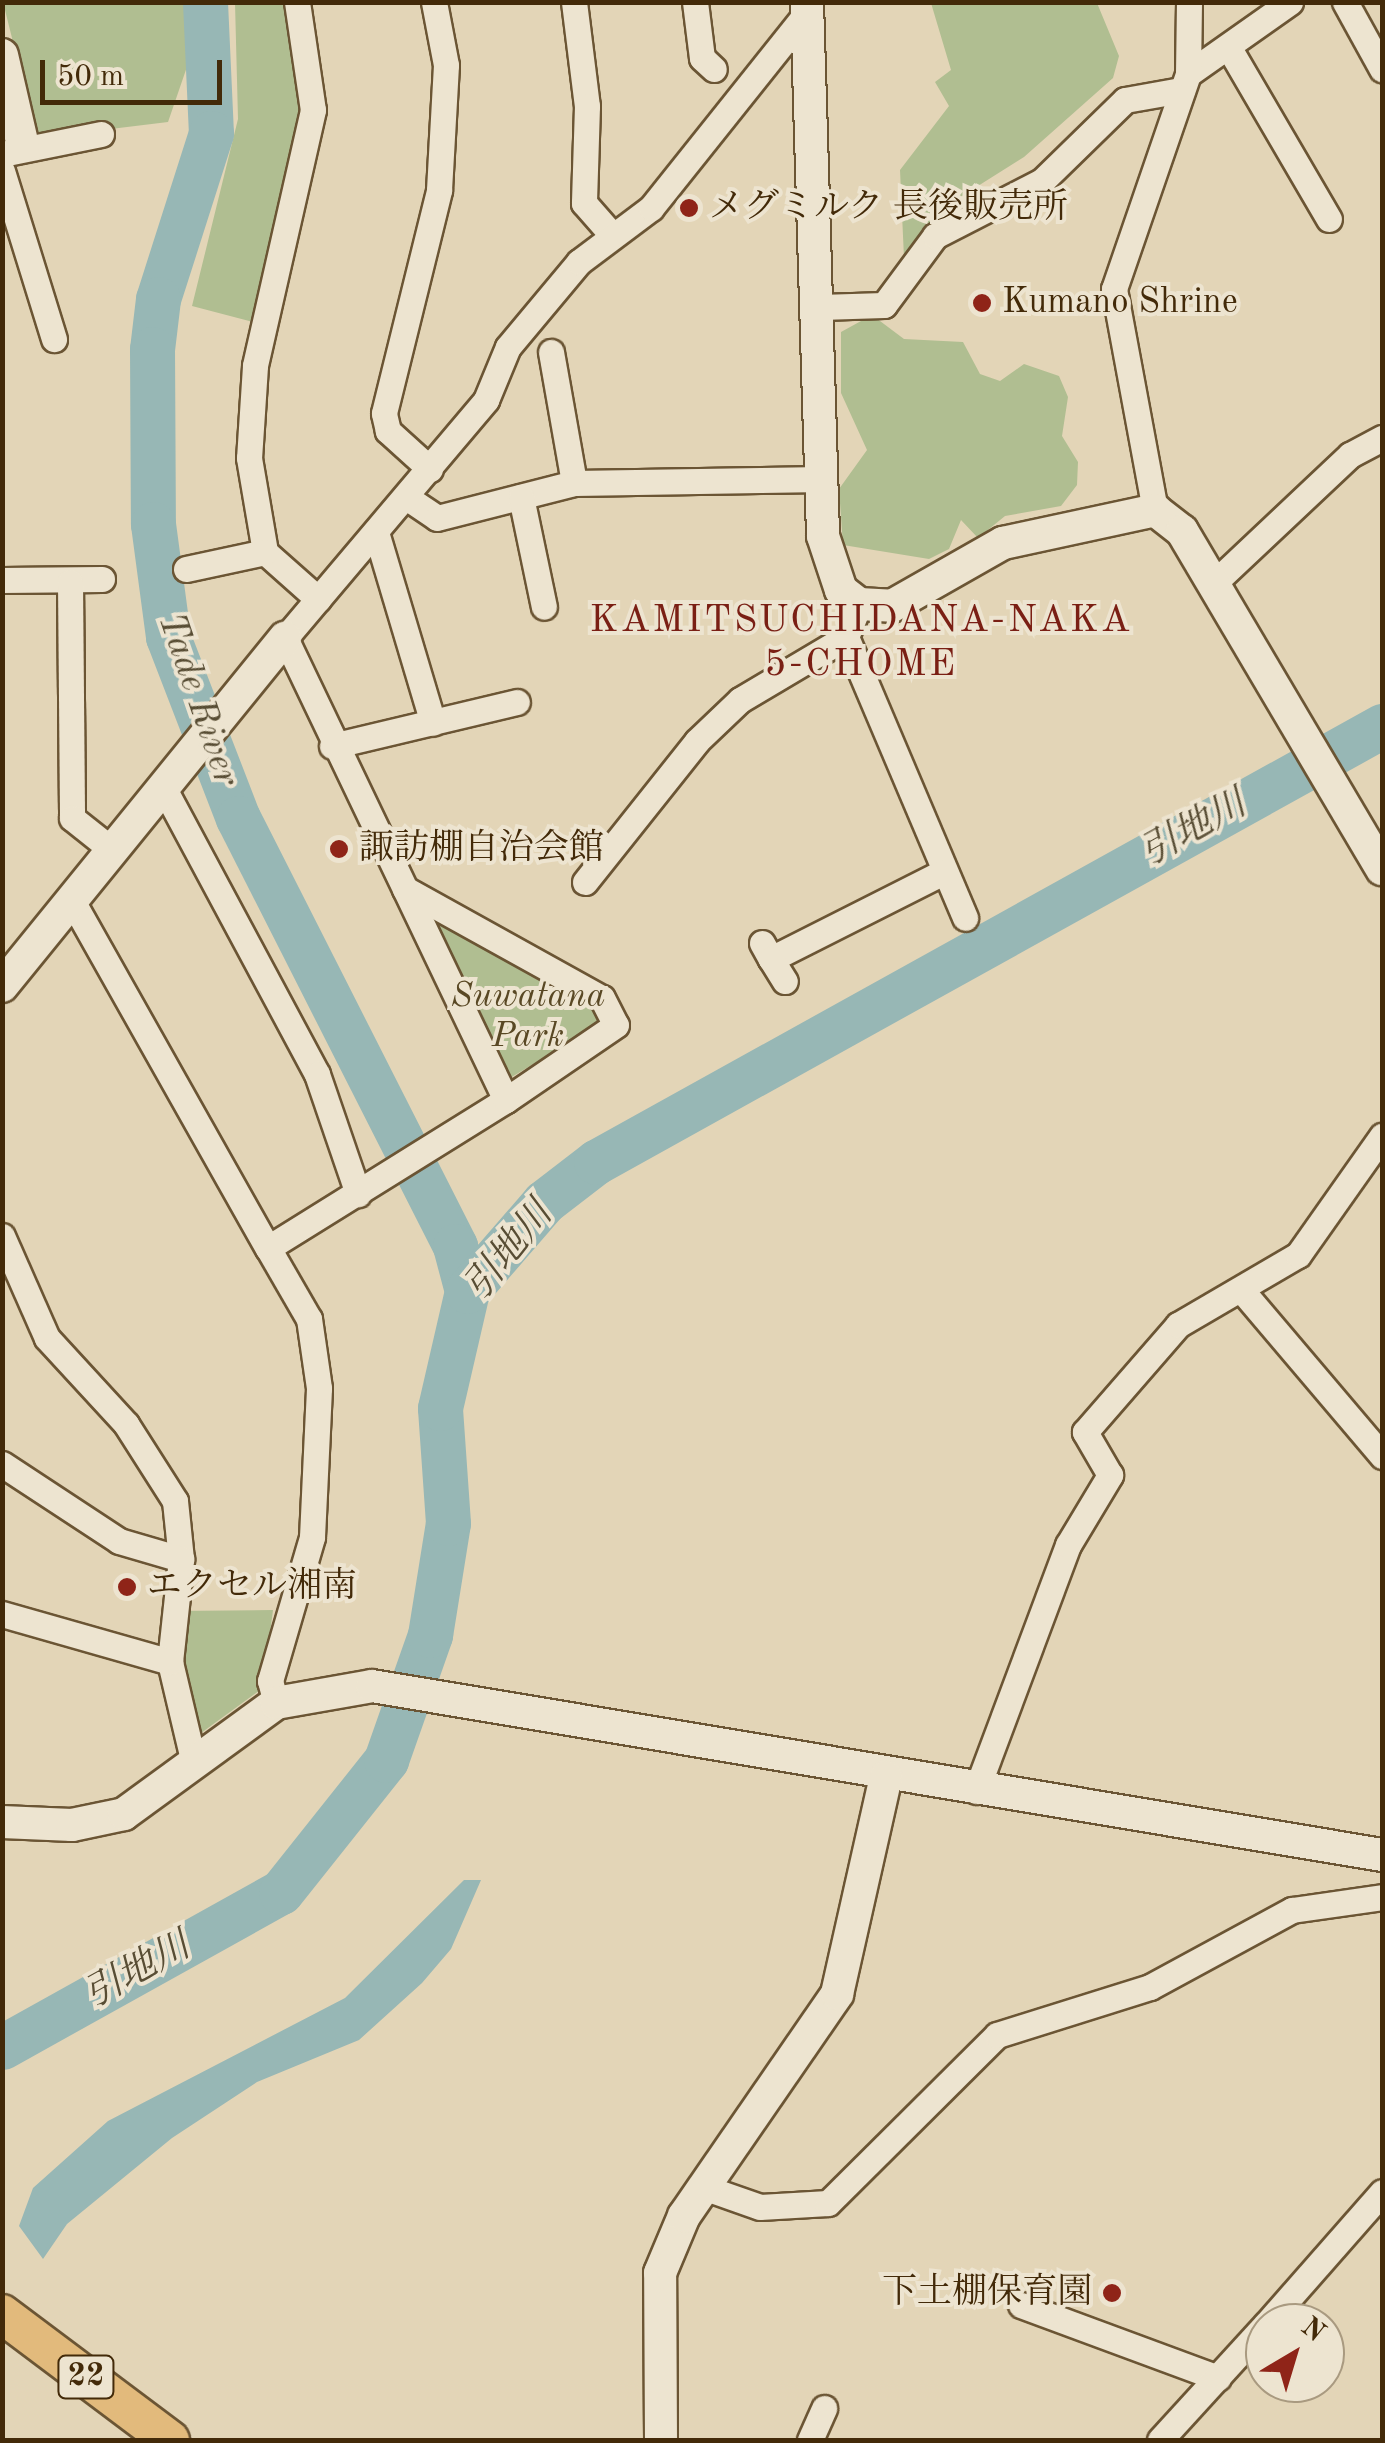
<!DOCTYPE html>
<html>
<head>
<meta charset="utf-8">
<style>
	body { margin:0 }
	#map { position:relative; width:1385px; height:2443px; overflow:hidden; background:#e3d5b7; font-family:"Old Standard TT","Noto Serif JP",serif }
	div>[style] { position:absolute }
	.green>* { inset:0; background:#b0be91 }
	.water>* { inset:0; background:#97b7b5 }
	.river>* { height:45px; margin:-22.5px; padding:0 22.5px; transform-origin:22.5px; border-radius:22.5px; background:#97b7b5 }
	.roads { filter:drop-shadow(2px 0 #6b5534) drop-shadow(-2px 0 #6b5534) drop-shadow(0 2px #6b5534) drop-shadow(0 -2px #6b5534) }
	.street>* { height:25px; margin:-12.5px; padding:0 12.5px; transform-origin:12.5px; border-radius:12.5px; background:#ede4d0 }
	.secondary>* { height:32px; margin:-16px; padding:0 16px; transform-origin:16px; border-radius:16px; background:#ede4d0 }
	.primary>* { height:38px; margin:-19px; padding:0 19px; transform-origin:19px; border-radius:19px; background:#e2ba7c }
	.dots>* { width:28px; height:28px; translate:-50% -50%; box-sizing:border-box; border:5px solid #ede4d0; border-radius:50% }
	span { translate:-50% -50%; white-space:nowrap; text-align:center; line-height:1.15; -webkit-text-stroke:8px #ede4d0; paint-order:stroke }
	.shield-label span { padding:2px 8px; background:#ede4d0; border:2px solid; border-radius:8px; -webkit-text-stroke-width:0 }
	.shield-label { font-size:32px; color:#432a09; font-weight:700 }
	.poi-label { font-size:35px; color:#432a09 }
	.left { translate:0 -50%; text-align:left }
	.right { translate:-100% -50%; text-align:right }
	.park-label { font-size:35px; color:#594824; font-style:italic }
	.neighbourhood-label { font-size:38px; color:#7a1f14; letter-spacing:2.5px }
	.water-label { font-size:38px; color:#584d34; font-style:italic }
	.frame { position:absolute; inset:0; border:5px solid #432a09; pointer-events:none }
	.north { position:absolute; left:1245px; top:2303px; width:100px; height:100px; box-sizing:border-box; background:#ede4d0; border:2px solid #a99a80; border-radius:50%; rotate:38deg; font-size:28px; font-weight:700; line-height:40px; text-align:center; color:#432a09 }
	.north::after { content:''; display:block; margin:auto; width:35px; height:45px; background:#8f2418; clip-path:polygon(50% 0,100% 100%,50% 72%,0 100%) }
	.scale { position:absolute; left:40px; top:60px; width:182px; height:45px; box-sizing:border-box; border:5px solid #432a09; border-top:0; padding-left:12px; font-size:30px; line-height:35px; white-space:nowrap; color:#432a09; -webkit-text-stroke:8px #ede4d0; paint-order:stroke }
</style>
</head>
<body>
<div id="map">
	<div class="green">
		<div style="clip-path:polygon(3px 2px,189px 3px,190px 58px,168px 122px,37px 138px)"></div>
		<div style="clip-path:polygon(235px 3px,285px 3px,301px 113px,253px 322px,192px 306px,238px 119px)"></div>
		<div style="clip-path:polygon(931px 3px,1097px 3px,1119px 56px,1113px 78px,1024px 157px,943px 208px,904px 258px,900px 170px,949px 106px,935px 82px,951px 70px)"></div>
		<div style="clip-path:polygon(872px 315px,904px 339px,963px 342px,980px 374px,1000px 381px,1024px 364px,1059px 376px,1068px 397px,1062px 436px,1078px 462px,1077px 485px,1061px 506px,1005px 516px,978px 538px,961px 520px,949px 549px,929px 559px,843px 545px,839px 489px,867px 450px,841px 393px,841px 332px)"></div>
		<div style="clip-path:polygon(432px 921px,596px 1004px,605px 1021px,510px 1078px)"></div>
		<div style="clip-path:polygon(273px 1610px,263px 1688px,197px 1736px,173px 1611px)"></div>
	</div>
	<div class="water">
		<div style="clip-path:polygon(464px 1880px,481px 1880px,451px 1949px,422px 1983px,359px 2040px,257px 2082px,172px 2138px,67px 2224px,43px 2259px,19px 2226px,33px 2188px,108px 2121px,345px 1998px)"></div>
	</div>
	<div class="river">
		<div style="left:205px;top:2px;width:131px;rotate:87.4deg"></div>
		<div style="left:211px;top:133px;width:174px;rotate:107.7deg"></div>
		<div style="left:158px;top:299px;width:50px;rotate:96.8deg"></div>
		<div style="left:152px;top:349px;width:175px;rotate:89.7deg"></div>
		<div style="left:153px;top:524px;width:114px;rotate:82.4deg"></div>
		<div style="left:168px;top:637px;width:194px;rotate:68.9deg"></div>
		<div style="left:238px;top:818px;width:480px;rotate:63.1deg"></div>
		<div style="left:455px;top:1246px;width:47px;rotate:75.1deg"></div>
		<div style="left:2px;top:2047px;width:319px;rotate:-29.1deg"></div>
		<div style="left:281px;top:1892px;width:169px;rotate:-51.5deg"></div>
		<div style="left:386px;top:1760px;width:133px;rotate:-70.6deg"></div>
		<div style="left:430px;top:1635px;width:113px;rotate:-80.9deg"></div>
		<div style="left:448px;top:1523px;width:115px;rotate:-94deg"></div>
		<div style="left:440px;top:1408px;width:120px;rotate:-77deg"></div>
		<div style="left:467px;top:1291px;width:118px;rotate:-49.1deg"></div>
		<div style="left:544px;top:1202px;width:66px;rotate:-37.6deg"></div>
		<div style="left:596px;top:1162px;width:899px;rotate:-29.02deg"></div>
	</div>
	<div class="roads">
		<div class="street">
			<div style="left:297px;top:2px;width:109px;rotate:81.6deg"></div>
			<div style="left:313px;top:110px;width:262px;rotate:102.8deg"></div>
			<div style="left:255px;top:366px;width:92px;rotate:93.7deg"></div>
			<div style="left:249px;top:458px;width:95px;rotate:80.3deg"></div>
			<div style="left:265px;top:552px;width:71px;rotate:41.6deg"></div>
			<div style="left:574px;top:2px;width:105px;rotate:82.9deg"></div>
			<div style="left:587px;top:106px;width:97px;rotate:91.8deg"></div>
			<div style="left:584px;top:203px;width:43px;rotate:48.8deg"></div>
			<div style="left:695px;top:2px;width:56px;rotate:82.9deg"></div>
			<div style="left:702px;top:58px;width:16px;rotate:43deg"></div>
			<div style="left:1345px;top:2px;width:77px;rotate:61.1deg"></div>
			<div style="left:1229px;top:48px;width:198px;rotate:59.7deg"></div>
			<div style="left:1188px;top:74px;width:125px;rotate:-35.2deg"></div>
			<div style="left:2px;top:154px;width:101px;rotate:-11.4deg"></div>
			<div style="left:2px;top:171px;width:176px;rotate:72.8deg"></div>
			<div style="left:820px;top:307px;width:64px;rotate:-1.8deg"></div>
			<div style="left:884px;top:305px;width:86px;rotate:-53.5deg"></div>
			<div style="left:935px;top:236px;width:120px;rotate:-27.2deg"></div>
			<div style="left:1042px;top:181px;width:116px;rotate:-44.3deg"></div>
			<div style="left:1125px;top:100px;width:58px;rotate:-10deg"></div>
			<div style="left:551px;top:352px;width:133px;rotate:80deg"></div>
			<div style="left:430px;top:469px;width:57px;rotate:-137.9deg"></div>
			<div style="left:388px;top:431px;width:18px;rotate:-103deg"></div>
			<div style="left:384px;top:413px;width:230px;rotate:-76.1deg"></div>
			<div style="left:439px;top:190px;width:125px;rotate:-86.8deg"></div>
			<div style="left:446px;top:65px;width:64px;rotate:-100.8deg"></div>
			<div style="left:406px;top:497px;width:37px;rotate:34deg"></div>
			<div style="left:437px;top:518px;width:141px;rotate:-14.3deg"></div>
			<div style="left:574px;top:483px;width:249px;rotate:-0.9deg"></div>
			<div style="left:521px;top:497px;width:112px;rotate:78.2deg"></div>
			<div style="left:1155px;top:510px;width:225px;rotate:-100.5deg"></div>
			<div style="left:1114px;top:289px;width:227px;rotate:-71deg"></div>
			<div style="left:1188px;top:74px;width:72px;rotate:-89.2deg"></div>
			<div style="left:376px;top:532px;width:199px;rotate:73.4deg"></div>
			<div style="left:186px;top:569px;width:81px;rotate:-12.1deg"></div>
			<div style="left:2px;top:580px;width:100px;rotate:-0.6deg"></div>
			<div style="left:70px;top:582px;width:236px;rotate:89.5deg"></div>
			<div style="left:72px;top:818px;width:50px;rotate:38.5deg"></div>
			<div style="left:1213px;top:584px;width:188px;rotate:-43.3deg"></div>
			<div style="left:1350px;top:455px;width:36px;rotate:-28deg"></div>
			<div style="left:846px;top:637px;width:305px;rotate:67deg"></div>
			<div style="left:332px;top:746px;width:190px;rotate:-13.4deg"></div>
			<div style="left:162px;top:785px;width:328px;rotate:61.8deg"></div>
			<div style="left:317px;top:1074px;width:127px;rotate:71.1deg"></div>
			<div style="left:585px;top:882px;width:180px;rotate:-51.5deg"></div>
			<div style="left:697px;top:741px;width:59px;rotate:-43.6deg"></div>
			<div style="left:740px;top:700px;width:123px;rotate:-30.7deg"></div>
			<div style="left:846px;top:637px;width:35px;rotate:-68deg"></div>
			<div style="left:405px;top:889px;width:225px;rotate:29deg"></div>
			<div style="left:602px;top:998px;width:30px;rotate:63deg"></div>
			<div style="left:616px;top:1025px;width:133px;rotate:145.7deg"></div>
			<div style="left:71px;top:899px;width:401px;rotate:60.6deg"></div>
			<div style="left:762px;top:943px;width:18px;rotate:61deg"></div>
			<div style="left:771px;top:959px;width:193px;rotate:-26.8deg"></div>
			<div style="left:771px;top:959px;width:26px;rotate:58deg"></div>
			<div style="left:2px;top:1236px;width:111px;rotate:66.2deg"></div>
			<div style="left:47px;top:1338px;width:117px;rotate:47.4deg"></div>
			<div style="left:126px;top:1424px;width:91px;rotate:57.5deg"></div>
			<div style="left:175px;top:1501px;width:58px;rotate:84.1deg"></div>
			<div style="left:181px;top:1559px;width:104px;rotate:96.1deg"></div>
			<div style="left:170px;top:1662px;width:100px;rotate:76.7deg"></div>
			<div style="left:1244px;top:1293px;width:214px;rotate:49.7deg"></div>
			<div style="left:2px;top:1464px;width:140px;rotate:33.3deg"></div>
			<div style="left:119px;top:1541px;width:65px;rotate:16.2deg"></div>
			<div style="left:2px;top:1614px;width:175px;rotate:15.9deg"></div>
			<div style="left:276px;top:1703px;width:23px;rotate:-105deg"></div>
			<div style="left:270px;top:1681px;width:150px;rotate:-73.7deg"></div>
			<div style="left:312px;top:1537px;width:149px;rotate:-87.3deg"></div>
			<div style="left:319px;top:1388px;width:70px;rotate:-98.2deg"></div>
			<div style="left:309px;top:1319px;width:82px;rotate:-120deg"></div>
			<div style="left:268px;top:1248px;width:280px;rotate:-31.9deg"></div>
			<div style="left:506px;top:1100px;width:512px;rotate:-115.56deg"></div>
			<div style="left:285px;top:638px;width:312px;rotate:-49.8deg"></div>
			<div style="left:486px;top:400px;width:57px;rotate:-67.5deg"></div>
			<div style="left:508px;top:347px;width:111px;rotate:-50.1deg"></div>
			<div style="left:579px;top:262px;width:90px;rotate:-36.9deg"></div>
			<div style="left:651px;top:208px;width:252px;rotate:-51.4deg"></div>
			<div style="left:976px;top:1791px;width:263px;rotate:-69.5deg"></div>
			<div style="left:1068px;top:1545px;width:82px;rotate:-59deg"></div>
			<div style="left:1110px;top:1475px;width:50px;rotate:-120.2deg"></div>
			<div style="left:1085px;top:1432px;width:142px;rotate:-49deg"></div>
			<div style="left:1178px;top:1325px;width:139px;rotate:-30.3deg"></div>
			<div style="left:1298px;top:1255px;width:146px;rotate:-54.8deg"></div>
			<div style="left:703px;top:2187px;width:60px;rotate:19.3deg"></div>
			<div style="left:760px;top:2207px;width:68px;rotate:-3.4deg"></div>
			<div style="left:828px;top:2203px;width:238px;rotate:-44.8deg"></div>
			<div style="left:997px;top:2035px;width:160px;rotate:-17.4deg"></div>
			<div style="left:1150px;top:1987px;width:162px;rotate:-28.5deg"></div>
			<div style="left:1292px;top:1910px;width:91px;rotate:-8.2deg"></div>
			<div style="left:1021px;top:2305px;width:210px;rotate:20.3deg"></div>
			<div style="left:1267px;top:2323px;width:174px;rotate:-48.7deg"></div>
			<div style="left:810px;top:2440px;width:35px;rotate:-66deg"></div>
			<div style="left:1160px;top:2440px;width:156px;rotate:-47.6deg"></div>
		</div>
		<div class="secondary">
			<div style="left:807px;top:2px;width:534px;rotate:88.28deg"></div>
			<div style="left:823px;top:536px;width:57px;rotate:71.6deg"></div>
			<div style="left:841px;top:590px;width:23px;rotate:38deg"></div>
			<div style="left:859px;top:604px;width:33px;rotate:3deg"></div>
			<div style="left:892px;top:606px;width:128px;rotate:-29.6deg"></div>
			<div style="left:1003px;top:543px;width:156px;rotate:-12.2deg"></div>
			<div style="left:1155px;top:510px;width:34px;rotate:38deg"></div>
			<div style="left:1182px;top:531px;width:393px;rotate:59.4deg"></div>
			<div style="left:2px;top:55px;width:93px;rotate:77deg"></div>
			<div style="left:2px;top:986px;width:449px;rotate:-50.9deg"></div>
			<div style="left:2px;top:1822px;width:70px;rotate:2.5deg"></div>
			<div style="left:72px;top:1825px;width:53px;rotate:-11.9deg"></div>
			<div style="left:124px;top:1814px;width:188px;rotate:-36.1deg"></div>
			<div style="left:276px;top:1703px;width:97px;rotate:-10deg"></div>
			<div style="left:372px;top:1686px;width:1024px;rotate:9.5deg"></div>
			<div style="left:661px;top:2440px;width:167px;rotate:-90.3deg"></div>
			<div style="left:660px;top:2273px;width:62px;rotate:-67.2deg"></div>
			<div style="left:684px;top:2216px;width:270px;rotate:-55.4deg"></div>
			<div style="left:837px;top:1994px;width:223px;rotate:-77.3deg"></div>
		</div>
		<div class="primary">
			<div style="left:2px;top:2314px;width:210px;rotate:36.9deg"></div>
		</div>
	</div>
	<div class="dots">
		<div style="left:689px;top:208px;background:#8f2418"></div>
		<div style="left:982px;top:303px;background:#8f2418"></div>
		<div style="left:339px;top:849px;background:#8f2418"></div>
		<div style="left:127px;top:1587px;background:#8f2418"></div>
		<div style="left:1112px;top:2293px;background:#8f2418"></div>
	</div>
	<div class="shield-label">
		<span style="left:86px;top:2377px">22</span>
	</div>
	<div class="poi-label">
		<span class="left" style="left:709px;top:208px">メグミルク 長後販売所</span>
		<span class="left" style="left:1002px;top:303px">Kumano Shrine</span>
		<span class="left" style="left:359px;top:849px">諏訪棚自治会館</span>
		<span class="left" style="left:147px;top:1587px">エクセル湘南</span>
		<span class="right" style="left:1092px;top:2293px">下土棚保育園</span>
	</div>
	<div class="park-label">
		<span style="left:528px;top:1017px">Suwatana<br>Park</span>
	</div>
	<div class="neighbourhood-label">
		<span style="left:861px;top:644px">KAMITSUCHIDANA-NAKA<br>5-CHOME</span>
	</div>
	<div class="water-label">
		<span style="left:197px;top:700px;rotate:71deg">Tade River</span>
		<span style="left:1194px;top:830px;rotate:-29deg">引地川</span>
		<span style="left:510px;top:1252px;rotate:-51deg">引地川</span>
		<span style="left:138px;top:1972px;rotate:-29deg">引地川</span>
	</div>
	<div class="frame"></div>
	<div class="north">N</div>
	<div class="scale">50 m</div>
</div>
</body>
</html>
